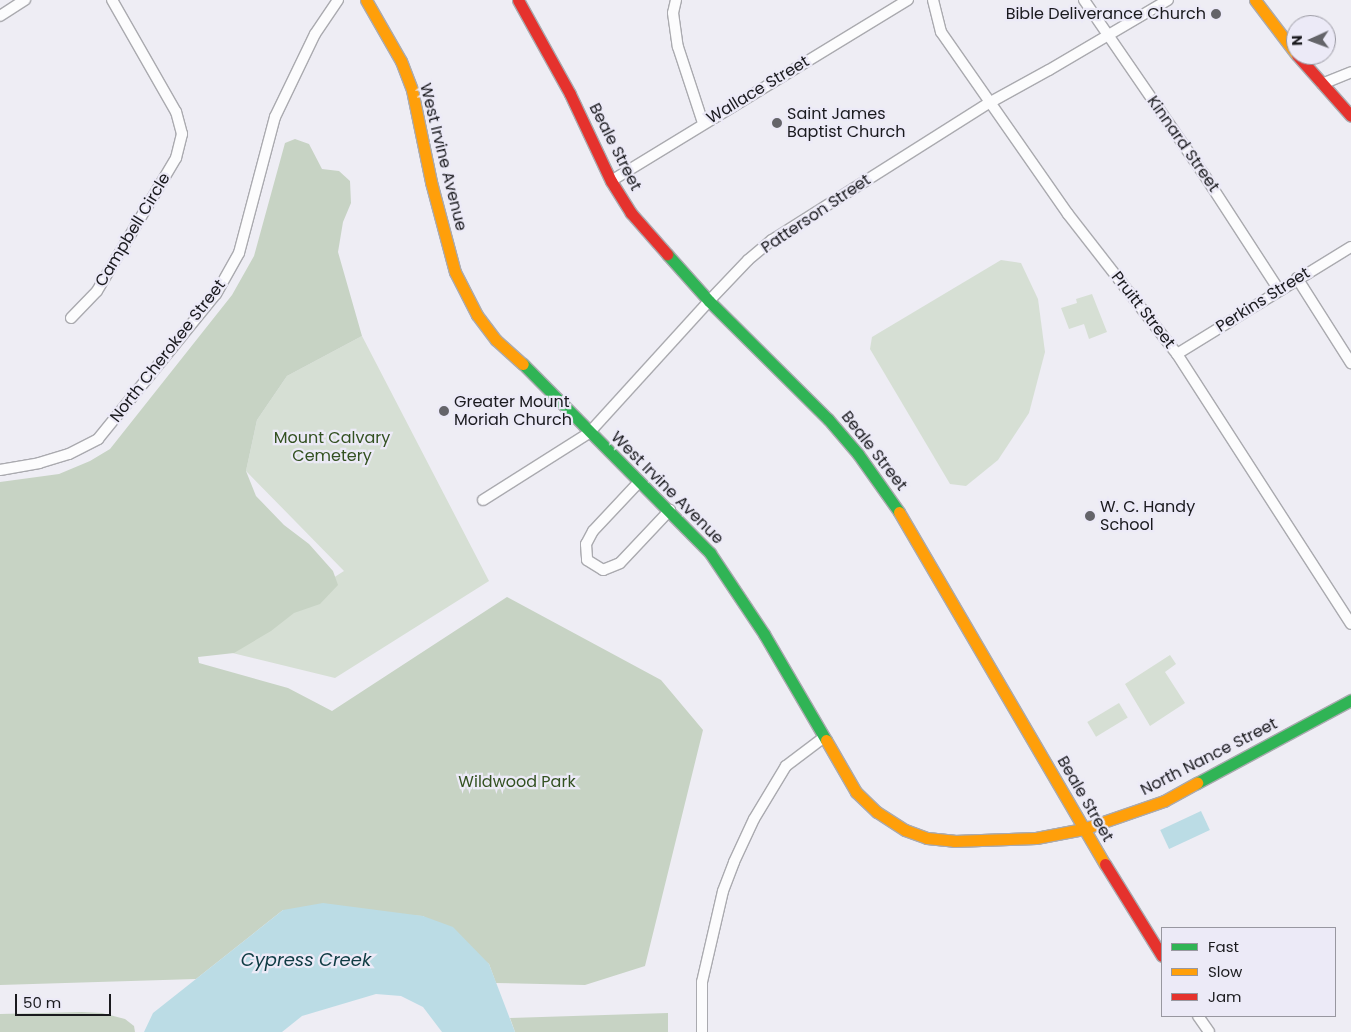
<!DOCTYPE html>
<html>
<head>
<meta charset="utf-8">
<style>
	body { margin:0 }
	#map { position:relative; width:1351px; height:1032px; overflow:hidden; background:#eeedf4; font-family:Poppins,sans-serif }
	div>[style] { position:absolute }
	.green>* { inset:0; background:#d6dfd4; transform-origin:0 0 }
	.forest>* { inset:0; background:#c7d3c4 }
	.water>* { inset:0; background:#bbdce5; transform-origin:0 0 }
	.roads { filter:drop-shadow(1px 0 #aaaaaf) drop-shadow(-1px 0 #aaaaaf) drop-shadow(0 1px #aaaaaf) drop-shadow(0 -1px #aaaaaf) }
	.street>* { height:10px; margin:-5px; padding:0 5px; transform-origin:5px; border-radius:5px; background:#fcfcfd }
	.fast>* { height:11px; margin:-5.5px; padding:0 5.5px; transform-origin:5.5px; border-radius:5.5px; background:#30b455 }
	.slow>* { height:11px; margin:-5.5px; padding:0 5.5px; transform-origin:5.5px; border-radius:5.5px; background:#ff9f0a }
	.jam>* { height:11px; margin:-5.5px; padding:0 5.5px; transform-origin:5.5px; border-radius:5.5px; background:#e5322d }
	.dots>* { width:14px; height:14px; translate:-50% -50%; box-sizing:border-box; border:2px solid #eceaf7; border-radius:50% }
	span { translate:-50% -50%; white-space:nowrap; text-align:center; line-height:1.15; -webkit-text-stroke:4.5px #eceaf7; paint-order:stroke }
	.poi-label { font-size:16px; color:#1a1a1e }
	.right { translate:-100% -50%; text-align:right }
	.left { translate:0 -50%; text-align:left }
	.street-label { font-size:16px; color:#1a1a1e }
	.park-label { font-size:16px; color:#335121 }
	.water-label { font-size:18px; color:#0e3b43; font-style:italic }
	.legend { position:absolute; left:1161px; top:927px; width:175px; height:90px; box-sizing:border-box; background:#eceaf7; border:1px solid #9897a0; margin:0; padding:6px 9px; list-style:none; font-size:15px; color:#1a1a1e }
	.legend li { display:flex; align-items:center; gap:10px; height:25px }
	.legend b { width:25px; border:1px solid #9897a0 }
	.north { position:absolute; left:1286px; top:15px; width:50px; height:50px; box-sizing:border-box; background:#eceaf7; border:1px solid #9897a0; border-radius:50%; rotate:268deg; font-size:14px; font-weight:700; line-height:20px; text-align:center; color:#1a1a1e }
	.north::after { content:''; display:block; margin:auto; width:18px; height:22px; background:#646469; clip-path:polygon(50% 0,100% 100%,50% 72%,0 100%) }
	.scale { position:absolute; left:15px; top:994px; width:96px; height:22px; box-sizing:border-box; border:2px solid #1a1a1e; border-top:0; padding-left:6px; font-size:15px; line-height:18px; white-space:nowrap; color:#1a1a1e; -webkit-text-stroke:4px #eceaf7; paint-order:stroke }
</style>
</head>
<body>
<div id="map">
	<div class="green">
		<div style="clip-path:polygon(1001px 260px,1021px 263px,1038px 299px,1045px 352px,1029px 413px,998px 460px,966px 486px,950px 484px,870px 349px,872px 337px)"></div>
		<div style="clip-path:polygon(1092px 294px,1107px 332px,1089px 339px,1084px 324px,1069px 329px,1061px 308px,1077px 303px,1076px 299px)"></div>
		<div style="clip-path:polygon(362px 336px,489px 581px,335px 678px,220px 650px,344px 571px,246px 471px,257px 420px,287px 376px)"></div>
		<div style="clip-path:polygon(1170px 655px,1176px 664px,1165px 672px,1185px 703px,1150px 726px,1125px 684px)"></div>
		<div style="left:1119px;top:703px;width:17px;height:37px;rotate:59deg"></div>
	</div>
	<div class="forest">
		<div style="clip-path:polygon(295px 139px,309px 144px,322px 169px,339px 171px,350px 181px,351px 203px,343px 222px,338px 252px,362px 336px,287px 376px,257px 420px,246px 471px,256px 496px,284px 525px,309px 544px,333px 571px,338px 585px,320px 604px,294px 613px,271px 631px,234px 653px,198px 657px,199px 663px,288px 688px,332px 711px,507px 597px,661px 680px,703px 730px,645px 966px,585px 985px,496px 983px,489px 964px,423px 916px,283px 910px,196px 979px,0 985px,0 482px,59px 474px,90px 461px,110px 449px,232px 295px,254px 256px,285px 143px)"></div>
		<div style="clip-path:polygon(82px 1012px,102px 1013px,125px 1019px,134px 1026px,135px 1032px,0 1032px,0 1014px)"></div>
		<div style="clip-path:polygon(668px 1013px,668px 1032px,515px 1032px,510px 1018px)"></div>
	</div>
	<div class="water">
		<div style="left:1201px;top:811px;width:21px;height:45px;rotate:65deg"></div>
		<div style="clip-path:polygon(323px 903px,423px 916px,453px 927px,489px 964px,515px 1032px,442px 1032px,423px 1007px,401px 996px,376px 994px,302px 1016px,282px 1032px,144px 1032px,153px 1013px,283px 910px)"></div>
	</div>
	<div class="roads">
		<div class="street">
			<div style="left:676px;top:0;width:13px;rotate:103deg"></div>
			<div style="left:673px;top:13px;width:34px;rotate:82deg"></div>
			<div style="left:678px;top:47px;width:80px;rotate:71.8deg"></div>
			<div style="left:933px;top:0;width:33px;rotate:76deg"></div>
			<div style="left:941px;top:32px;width:222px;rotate:55.1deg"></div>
			<div style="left:1068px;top:214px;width:177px;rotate:52.1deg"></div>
			<div style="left:1177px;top:354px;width:321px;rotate:57.2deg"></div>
			<div style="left:1084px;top:0;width:210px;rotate:55.5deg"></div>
			<div style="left:1203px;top:173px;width:140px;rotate:57deg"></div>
			<div style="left:0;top:16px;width:30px;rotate:-33deg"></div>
			<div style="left:1322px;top:84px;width:31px;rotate:-22deg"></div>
			<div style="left:611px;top:181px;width:348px;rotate:-31.4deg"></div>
			<div style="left:1297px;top:278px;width:101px;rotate:57.6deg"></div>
			<div style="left:71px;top:318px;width:37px;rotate:-46deg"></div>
			<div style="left:97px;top:291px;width:155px;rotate:-59.3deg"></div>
			<div style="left:176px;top:158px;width:25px;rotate:-76deg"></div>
			<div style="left:182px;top:134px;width:23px;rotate:-105deg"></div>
			<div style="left:176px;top:112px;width:129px;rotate:-119.7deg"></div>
			<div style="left:1177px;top:354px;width:204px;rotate:-31.6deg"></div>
			<div style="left:0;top:470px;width:40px;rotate:-10deg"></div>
			<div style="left:39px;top:463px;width:31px;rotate:-17deg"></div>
			<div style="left:69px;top:454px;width:33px;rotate:-27deg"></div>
			<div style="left:98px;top:439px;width:187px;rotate:-50.9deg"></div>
			<div style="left:216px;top:294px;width:47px;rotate:-60.7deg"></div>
			<div style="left:239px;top:253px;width:141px;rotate:-75.2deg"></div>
			<div style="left:275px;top:117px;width:92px;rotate:-64.3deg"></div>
			<div style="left:315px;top:34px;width:41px;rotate:-55.9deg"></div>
			<div style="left:639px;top:482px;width:67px;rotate:133.2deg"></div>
			<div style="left:593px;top:531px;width:15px;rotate:118deg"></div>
			<div style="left:586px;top:544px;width:16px;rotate:86deg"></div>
			<div style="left:587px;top:560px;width:19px;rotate:32deg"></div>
			<div style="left:603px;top:570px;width:18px;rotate:-22deg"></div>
			<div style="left:620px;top:563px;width:73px;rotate:-46.7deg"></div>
			<div style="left:483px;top:500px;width:125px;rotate:-32.3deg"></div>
			<div style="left:589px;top:433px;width:178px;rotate:-47.7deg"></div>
			<div style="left:709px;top:301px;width:57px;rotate:-46.4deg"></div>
			<div style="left:748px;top:260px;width:31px;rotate:-40deg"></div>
			<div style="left:772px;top:240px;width:257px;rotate:-32.3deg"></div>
			<div style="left:989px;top:103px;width:68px;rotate:-28.8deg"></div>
			<div style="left:1049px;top:70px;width:138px;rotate:-30.5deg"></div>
			<div style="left:1198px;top:1016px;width:19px;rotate:55deg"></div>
			<div style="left:702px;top:1032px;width:50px;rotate:-90deg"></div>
			<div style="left:702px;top:982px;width:93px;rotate:-77deg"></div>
			<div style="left:723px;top:891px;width:31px;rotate:-69deg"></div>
			<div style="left:734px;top:862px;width:47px;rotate:-65.1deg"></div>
			<div style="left:754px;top:819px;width:62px;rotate:-58.9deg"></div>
			<div style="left:786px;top:766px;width:46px;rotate:-37.1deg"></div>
		</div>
		<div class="fast">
			<div style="left:667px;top:254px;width:63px;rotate:48.2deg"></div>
			<div style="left:709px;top:301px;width:168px;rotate:44.8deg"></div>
			<div style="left:828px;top:419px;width:46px;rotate:49.4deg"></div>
			<div style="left:858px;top:454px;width:71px;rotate:54.7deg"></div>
			<div style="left:523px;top:364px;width:266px;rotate:45.3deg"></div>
			<div style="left:710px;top:553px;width:97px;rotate:56.3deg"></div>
			<div style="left:764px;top:634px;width:123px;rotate:59.7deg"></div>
			<div style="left:1197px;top:783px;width:175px;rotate:-28.3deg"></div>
		</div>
		<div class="slow">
			<div style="left:366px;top:0;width:70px;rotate:60.2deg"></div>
			<div style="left:401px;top:61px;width:31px;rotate:69deg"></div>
			<div style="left:412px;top:90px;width:94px;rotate:78.3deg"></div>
			<div style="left:431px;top:182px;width:93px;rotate:75.1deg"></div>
			<div style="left:455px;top:272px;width:48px;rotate:62.9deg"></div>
			<div style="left:477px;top:315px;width:31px;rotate:53deg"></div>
			<div style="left:496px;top:340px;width:36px;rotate:42deg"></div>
			<div style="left:1255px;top:0;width:68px;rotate:52.8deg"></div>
			<div style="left:899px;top:512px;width:408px;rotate:59.7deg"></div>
			<div style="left:826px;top:740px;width:60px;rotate:60deg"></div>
			<div style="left:856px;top:792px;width:29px;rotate:44deg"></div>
			<div style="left:877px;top:812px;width:33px;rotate:33deg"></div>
			<div style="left:905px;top:830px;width:23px;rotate:20deg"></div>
			<div style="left:927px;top:838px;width:27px;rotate:6deg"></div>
			<div style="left:954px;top:841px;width:82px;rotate:-2.1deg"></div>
			<div style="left:1036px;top:838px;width:48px;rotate:-10.8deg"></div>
			<div style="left:1083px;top:829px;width:86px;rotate:-19.1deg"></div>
			<div style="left:1164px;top:801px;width:38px;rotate:-29deg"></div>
		</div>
		<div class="jam">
			<div style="left:518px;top:0;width:107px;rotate:61deg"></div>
			<div style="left:570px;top:94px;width:96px;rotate:64.8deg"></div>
			<div style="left:611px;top:181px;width:38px;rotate:58deg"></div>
			<div style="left:631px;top:213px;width:55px;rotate:48.7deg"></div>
			<div style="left:1297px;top:55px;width:81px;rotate:48.5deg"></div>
			<div style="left:1105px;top:864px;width:108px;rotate:58.2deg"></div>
		</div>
	</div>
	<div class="dots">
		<div style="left:1216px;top:14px;background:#646469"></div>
		<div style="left:777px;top:123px;background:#646469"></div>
		<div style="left:444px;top:411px;background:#646469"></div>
		<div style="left:1090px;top:516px;background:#646469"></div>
	</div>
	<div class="poi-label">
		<span class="right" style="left:1206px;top:14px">Bible Deliverance Church</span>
		<span class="left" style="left:787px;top:123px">Saint James<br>Baptist Church</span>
		<span class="left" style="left:454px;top:411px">Greater Mount<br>Moriah Church</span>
		<span class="left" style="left:1100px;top:516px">W. C. Handy<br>School</span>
	</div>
	<div class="street-label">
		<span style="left:758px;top:90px;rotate:-31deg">Wallace Street</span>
		<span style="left:1183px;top:144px;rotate:55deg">Kinnard Street</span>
		<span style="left:615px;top:147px;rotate:63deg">Beale Street</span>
		<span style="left:443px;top:157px;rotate:76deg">West Irvine Avenue</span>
		<span style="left:816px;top:214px;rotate:-34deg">Patterson Street</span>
		<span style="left:133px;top:230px;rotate:-59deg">Campbell Circle</span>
		<span style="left:1263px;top:300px;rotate:-32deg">Perkins Street</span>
		<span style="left:1143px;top:310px;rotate:52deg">Pruitt Street</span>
		<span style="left:168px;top:351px;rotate:-52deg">North Cherokee Street</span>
		<span style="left:874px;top:451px;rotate:52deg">Beale Street</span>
		<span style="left:667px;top:488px;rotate:45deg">West Irvine Avenue</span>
		<span style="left:1209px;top:757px;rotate:-27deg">North Nance Street</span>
		<span style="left:1085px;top:799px;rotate:60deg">Beale Street</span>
	</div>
	<div class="park-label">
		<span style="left:332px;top:447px">Mount Calvary<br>Cemetery</span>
		<span style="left:517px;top:782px">Wildwood Park</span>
	</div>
	<div class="water-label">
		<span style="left:306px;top:960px">Cypress Creek</span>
	</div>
	<ul class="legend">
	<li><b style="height:6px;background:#30b455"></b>Fast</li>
	<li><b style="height:6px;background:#ff9f0a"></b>Slow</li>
	<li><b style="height:6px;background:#e5322d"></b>Jam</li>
	</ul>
	<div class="north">N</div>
	<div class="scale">50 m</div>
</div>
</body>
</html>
